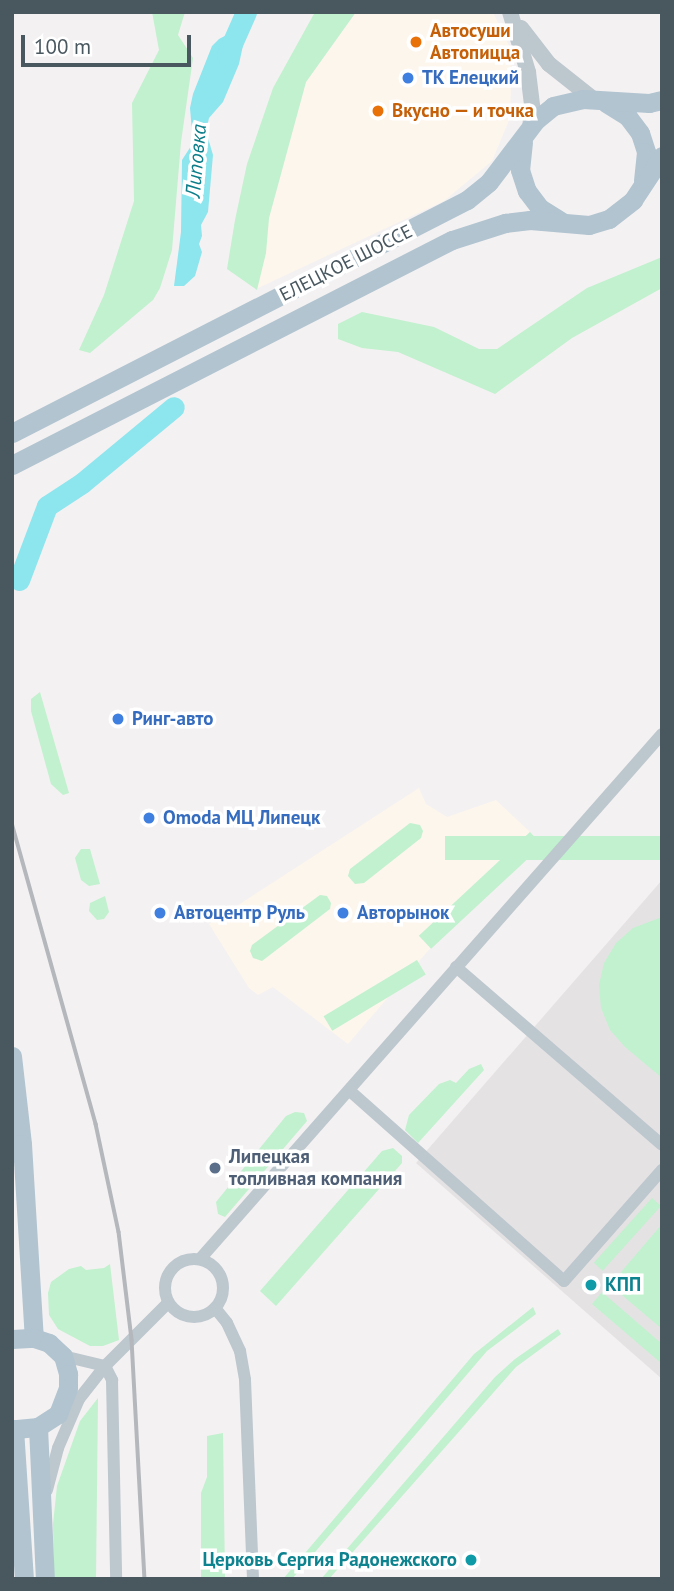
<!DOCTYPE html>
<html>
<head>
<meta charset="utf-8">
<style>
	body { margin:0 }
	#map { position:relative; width:674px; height:1591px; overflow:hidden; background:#f4f1f2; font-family:"PT Sans",sans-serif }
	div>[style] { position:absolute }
	.commercial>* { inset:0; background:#fdf6ec }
	.education>* { inset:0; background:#e5e2e4 }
	.green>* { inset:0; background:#c1f1ce; transform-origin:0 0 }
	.water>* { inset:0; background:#8de5ee }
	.river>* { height:21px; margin:-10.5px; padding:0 10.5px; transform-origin:10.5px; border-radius:10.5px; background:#8de5ee }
	.minor>* { height:12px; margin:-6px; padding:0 6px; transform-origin:6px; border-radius:6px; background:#bdc7ce }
	.minor>.ring { margin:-6px; padding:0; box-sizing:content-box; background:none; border:12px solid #bdc7ce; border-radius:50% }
	.tertiary>* { height:16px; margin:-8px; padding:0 8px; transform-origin:8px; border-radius:8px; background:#bdc7ce }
	.primary>* { height:19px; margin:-9.5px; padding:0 9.5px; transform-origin:9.5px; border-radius:9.5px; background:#b1c4d0 }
	.rail>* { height:3.5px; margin:-1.75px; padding:0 1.75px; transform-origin:1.75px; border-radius:1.75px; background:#b4b8bc }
	.dots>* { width:19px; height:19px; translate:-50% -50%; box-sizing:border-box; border:4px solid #fff; border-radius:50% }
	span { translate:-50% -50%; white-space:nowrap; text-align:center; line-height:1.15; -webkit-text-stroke:7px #fff; paint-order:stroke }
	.food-label { font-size:19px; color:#c56008; font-weight:700 }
	.left { translate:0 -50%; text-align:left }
	.shop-label { font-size:19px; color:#366cbe; font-weight:700 }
	.street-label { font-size:19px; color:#49575f }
	.service-label { font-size:19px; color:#4e5e75; font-weight:700 }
	.culture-label { font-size:19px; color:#0d838f; font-weight:700 }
	.right { translate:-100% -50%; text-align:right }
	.water-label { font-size:21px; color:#0c7d89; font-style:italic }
	.frame { position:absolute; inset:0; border:14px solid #49575f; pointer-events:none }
	.scale { position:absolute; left:21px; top:35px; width:170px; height:32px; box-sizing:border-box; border:4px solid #49575f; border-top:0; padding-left:9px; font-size:21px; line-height:24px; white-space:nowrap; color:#49575f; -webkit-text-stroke:5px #fff; paint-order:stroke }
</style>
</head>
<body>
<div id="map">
	<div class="commercial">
		<div style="clip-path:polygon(356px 12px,493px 12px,512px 52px,510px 118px,492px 161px,444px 201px,256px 289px,269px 218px,306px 82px)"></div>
		<div style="clip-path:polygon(419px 788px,426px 804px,447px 817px,496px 800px,530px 832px,348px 1044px,273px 987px,258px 995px,249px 988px,209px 924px)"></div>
	</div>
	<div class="education">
		<div style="clip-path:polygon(662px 880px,662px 1379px,416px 1163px)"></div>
	</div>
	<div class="green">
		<div style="clip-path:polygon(152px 12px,185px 12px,178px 35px,193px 58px,181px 142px,172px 250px,160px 288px,153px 300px,90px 353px,79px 350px,104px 295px,134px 201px,132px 103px,159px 50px)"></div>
		<div style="clip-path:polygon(315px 12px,356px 12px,306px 82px,269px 218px,266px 253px,257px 290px,227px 269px,235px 220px,247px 164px,273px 88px)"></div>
		<div style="clip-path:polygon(662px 257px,662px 288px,572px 338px,495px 394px,398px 352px,362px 348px,338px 339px,338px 324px,362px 312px,434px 327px,479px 349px,497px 349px,587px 288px)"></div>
		<div style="clip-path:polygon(40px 692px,69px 793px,63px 795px,51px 784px,31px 711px,31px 699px)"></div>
		<div style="clip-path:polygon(410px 823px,420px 825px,423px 831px,421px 838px,364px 883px,355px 884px,348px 876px,350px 869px)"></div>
		<div style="left:530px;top:832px;width:18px;height:152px;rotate:47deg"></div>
		<div style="left:662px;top:836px;width:24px;height:217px;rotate:90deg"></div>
		<div style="clip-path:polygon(81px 849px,90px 849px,100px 884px,89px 886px,81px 880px,75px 858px)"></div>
		<div style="clip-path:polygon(320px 895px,327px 896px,331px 903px,330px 909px,262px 961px,253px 958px,250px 951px,252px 945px)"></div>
		<div style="clip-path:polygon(105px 896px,109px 912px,104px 919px,97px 920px,89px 911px,90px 903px)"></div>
		<div style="clip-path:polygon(662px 917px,662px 1078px,625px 1047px,610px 1030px,601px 1008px,599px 985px,604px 963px,616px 943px,633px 928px)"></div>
		<div style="left:417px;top:960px;width:17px;height:109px;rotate:59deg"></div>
		<div style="clip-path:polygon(481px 1064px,484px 1070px,418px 1143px,405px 1130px,409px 1115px,439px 1084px,450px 1080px,456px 1083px,469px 1069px)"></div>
		<div style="clip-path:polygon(295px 1112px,304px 1113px,307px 1121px,225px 1217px,218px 1214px,216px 1202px,286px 1116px)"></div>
		<div style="clip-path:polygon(393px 1148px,402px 1156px,402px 1163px,276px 1306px,260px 1291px,382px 1151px)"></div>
		<div style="left:652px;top:1198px;width:12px;height:87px;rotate:42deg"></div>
		<div style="clip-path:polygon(662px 1224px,662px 1329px,610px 1285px)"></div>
		<div style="clip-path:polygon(110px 1264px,119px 1340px,103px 1346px,90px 1346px,58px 1329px,49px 1315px,48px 1293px,51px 1282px,69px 1269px,81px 1266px,86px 1270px,104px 1268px)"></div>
		<div style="clip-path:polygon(602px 1292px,662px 1344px,662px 1364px,592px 1304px)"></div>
		<div style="clip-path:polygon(533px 1307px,536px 1314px,487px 1351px,292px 1579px,283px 1579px,474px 1354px)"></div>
		<div style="clip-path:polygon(558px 1329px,561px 1334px,516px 1367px,329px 1579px,321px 1579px,495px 1377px,515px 1359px)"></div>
		<div style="clip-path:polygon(98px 1398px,96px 1579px,54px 1579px,53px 1524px,57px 1486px,80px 1421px)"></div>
		<div style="clip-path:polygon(223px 1433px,225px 1579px,201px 1579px,201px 1493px,207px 1477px,207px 1436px)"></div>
	</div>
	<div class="water">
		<div style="clip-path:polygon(240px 28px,245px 36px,239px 64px,223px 102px,209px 118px,206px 131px,213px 155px,208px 212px,201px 225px,202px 236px,199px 244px,202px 252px,195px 276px,184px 286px,174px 286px,181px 232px,182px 160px,193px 143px,190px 108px,193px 94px,212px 46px,219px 39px)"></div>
	</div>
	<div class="river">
		<div style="left:227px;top:55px;width:47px;rotate:-66.2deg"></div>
		<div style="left:19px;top:580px;width:79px;rotate:-69.3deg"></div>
		<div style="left:47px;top:506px;width:42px;rotate:-33.3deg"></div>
		<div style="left:82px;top:483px;width:119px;rotate:-39.6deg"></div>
	</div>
	<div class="minor">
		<div style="left:456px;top:967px;width:272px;rotate:40.8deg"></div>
		<div style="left:350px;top:1091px;width:286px;rotate:41.6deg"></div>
		<div style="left:564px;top:1281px;width:148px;rotate:-48.6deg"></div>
		<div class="ring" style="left:165px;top:1259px;width:46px;height:46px"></div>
		<div style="left:200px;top:1259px;width:699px;rotate:-48.65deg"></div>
		<div style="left:215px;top:1308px;width:19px;rotate:51deg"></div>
		<div style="left:227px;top:1323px;width:31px;rotate:65deg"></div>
		<div style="left:240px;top:1351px;width:29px;rotate:80deg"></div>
		<div style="left:245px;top:1380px;width:199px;rotate:87.7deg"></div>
		<div style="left:63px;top:1356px;width:43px;rotate:13.4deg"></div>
		<div style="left:105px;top:1366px;width:16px;rotate:63deg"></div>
		<div style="left:112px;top:1380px;width:199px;rotate:88.8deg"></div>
		<div style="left:47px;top:1490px;width:43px;rotate:-75.3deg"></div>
		<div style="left:58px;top:1448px;width:53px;rotate:-66.8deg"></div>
		<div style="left:79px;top:1399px;width:42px;rotate:-51.8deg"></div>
		<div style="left:105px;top:1366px;width:89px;rotate:-45deg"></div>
	</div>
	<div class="tertiary">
		<div style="left:510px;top:12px;width:63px;rotate:73.3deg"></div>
		<div style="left:528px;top:72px;width:35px;rotate:83deg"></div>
		<div style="left:532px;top:107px;width:22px;rotate:95deg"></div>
		<div style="left:521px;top:28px;width:46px;rotate:52.1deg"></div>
		<div style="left:549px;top:64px;width:56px;rotate:38.5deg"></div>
	</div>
	<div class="primary">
		<div style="left:606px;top:103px;width:26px;rotate:32deg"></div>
		<div style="left:628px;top:117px;width:20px;rotate:53deg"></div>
		<div style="left:640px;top:133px;width:20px;rotate:72deg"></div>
		<div style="left:646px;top:152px;width:29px;rotate:96deg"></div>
		<div style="left:523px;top:142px;width:28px;rotate:96deg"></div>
		<div style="left:520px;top:170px;width:22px;rotate:72deg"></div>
		<div style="left:527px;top:191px;width:21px;rotate:53deg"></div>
		<div style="left:540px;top:208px;width:25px;rotate:32deg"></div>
		<div style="left:12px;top:433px;width:511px;rotate:-27.12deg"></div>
		<div style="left:467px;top:200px;width:28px;rotate:-39deg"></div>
		<div style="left:489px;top:182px;width:78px;rotate:-52.8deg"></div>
		<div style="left:536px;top:120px;width:22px;rotate:-39deg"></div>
		<div style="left:553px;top:106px;width:31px;rotate:-13deg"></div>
		<div style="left:583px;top:99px;width:66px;rotate:3.5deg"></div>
		<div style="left:649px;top:103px;width:13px;rotate:-13deg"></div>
		<div style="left:12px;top:465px;width:494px;rotate:-27.1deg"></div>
		<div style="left:452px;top:240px;width:56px;rotate:-17.8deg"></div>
		<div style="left:505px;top:223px;width:25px;rotate:-7deg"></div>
		<div style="left:530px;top:220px;width:59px;rotate:4.8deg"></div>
		<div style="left:589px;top:225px;width:21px;rotate:-17deg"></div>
		<div style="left:609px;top:219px;width:31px;rotate:-38deg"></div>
		<div style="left:633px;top:200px;width:53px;rotate:-56.6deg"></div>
		<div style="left:12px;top:1056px;width:89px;rotate:83.5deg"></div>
		<div style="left:22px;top:1144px;width:194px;rotate:86.5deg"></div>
		<div style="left:12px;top:1339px;width:22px;rotate:-3deg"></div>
		<div style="left:34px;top:1338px;width:16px;rotate:18deg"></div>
		<div style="left:49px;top:1343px;width:19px;rotate:43deg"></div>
		<div style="left:63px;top:1356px;width:19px;rotate:74deg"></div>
		<div style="left:68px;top:1374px;width:14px;rotate:90deg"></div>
		<div style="left:68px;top:1388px;width:28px;rotate:111deg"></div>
		<div style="left:58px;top:1414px;width:24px;rotate:147deg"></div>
		<div style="left:38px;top:1427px;width:24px;rotate:175deg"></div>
		<div style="left:38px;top:1427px;width:152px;rotate:87.4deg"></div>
		<div style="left:14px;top:1429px;width:150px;rotate:86.2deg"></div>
	</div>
	<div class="rail">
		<div style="left:12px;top:823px;width:313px;rotate:74.4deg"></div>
		<div style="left:96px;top:1124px;width:110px;rotate:78deg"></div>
		<div style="left:119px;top:1232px;width:109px;rotate:83.1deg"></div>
		<div style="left:132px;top:1340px;width:239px;rotate:86.9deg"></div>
	</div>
	<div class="dots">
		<div style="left:416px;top:42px;background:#e8710a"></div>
		<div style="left:408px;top:78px;background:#3f7fe0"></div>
		<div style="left:378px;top:111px;background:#e8710a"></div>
		<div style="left:118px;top:719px;background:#3f7fe0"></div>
		<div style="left:149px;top:818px;background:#3f7fe0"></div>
		<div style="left:160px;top:913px;background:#3f7fe0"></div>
		<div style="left:343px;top:913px;background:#3f7fe0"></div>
		<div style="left:215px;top:1168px;background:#5c6f8a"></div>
		<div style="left:591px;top:1285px;background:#0f9aa8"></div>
		<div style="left:471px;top:1560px;background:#0f9aa8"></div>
	</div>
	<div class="food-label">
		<span class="left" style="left:430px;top:42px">Автосуши<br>Автопицца</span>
		<span class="left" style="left:392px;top:111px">Вкусно — и точка</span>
	</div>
	<div class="shop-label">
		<span class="left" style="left:422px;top:78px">ТК Елецкий</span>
		<span class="left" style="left:132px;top:719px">Ринг-авто</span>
		<span class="left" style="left:163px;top:818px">Omoda МЦ Липецк</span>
		<span class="left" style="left:174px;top:913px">Автоцентр Руль</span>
		<span class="left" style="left:357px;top:913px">Авторынок</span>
	</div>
	<div class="street-label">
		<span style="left:346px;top:263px;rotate:-27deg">ЕЛЕЦКОЕ ШОССЕ</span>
	</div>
	<div class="service-label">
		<span class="left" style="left:229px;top:1168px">Липецкая<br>топливная компания</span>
	</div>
	<div class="culture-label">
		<span class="left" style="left:605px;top:1285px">КПП</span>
		<span class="right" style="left:457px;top:1560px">Церковь Сергия Радонежского</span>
	</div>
	<div class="water-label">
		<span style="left:196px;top:161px;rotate:-85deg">Липовка</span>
	</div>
	<div class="frame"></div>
	<div class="scale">100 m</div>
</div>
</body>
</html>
